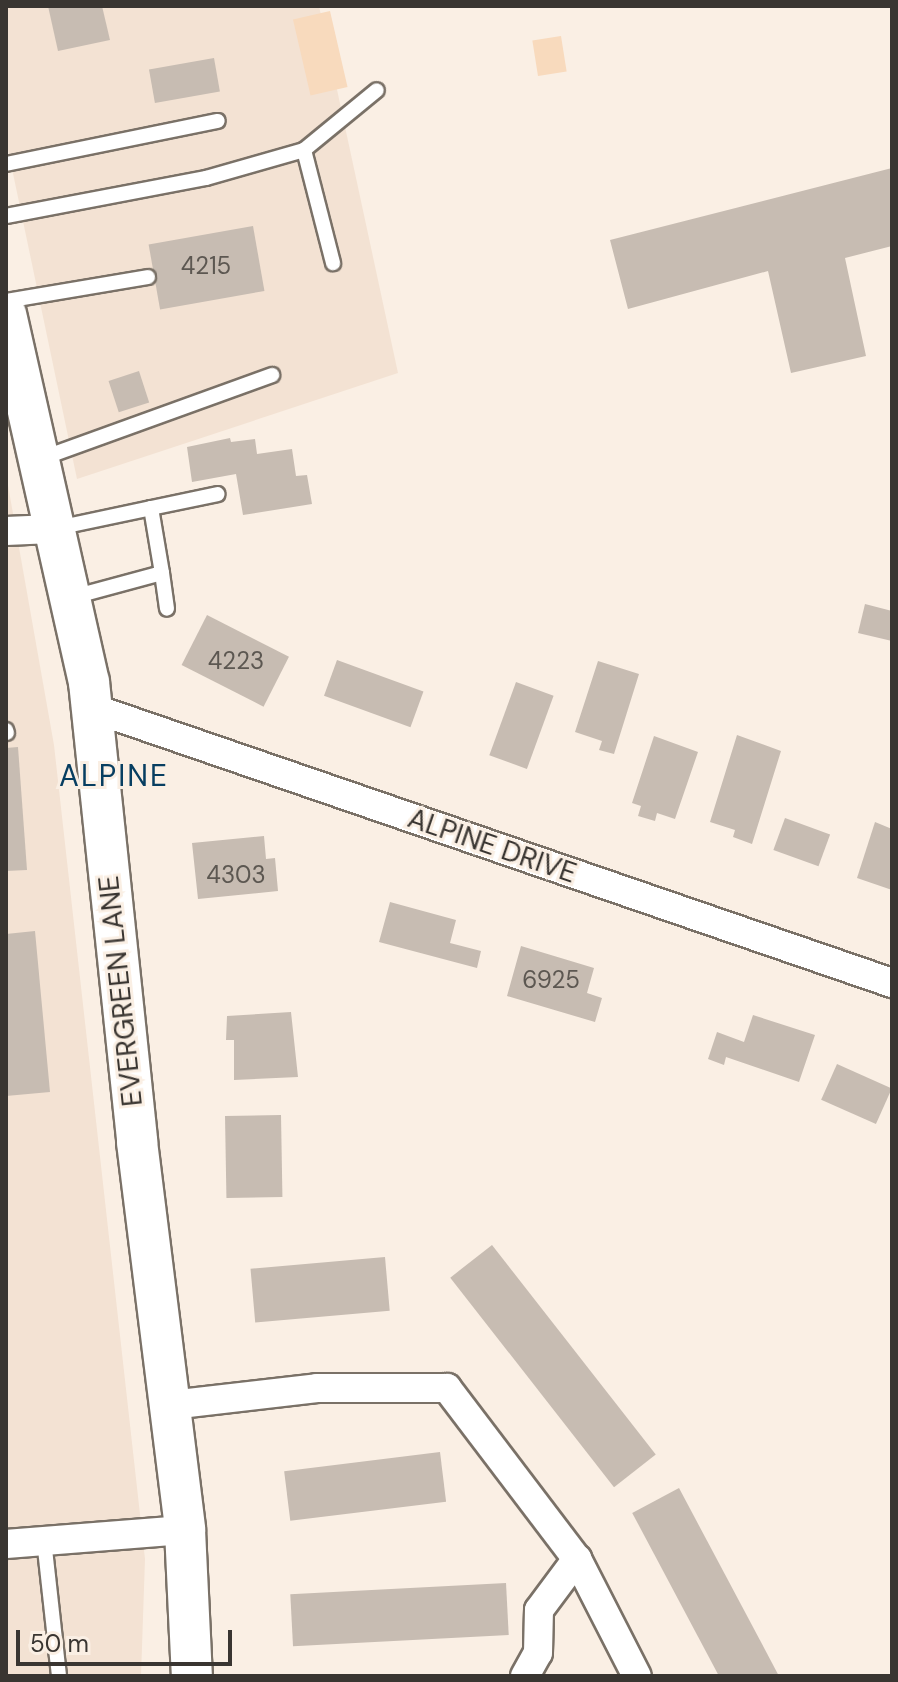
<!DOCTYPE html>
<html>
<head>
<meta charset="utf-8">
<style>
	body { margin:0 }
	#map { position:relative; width:898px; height:1682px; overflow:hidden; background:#faefe4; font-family:"DM Sans",sans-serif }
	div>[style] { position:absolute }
	.built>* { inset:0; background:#f3e2d3 }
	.green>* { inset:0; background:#f8dabd; transform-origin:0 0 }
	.building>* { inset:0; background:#c7bcb2; transform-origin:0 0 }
	.roads { filter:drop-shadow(2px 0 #7a7167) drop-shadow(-2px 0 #7a7167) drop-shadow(0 2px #7a7167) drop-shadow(0 -2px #7a7167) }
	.lane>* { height:14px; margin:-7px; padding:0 7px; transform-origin:7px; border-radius:7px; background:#fff }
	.street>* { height:28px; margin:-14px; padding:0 14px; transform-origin:14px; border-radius:14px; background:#fff }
	.secondary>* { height:40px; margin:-20px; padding:0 20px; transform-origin:20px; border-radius:20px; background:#fff }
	span { translate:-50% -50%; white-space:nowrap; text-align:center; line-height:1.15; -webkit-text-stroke:6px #faefe4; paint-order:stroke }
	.number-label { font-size:24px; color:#5c5751 }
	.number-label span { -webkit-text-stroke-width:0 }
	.street-label { font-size:28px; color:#393531 }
	.neighbourhood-label { font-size:30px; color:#073e61; letter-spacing:2px }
	.frame { position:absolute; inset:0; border:8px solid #393531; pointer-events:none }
	.scale { position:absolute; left:16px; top:1630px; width:216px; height:36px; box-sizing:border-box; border:4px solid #393531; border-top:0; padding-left:10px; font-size:24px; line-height:28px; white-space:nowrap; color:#393531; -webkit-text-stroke:6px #faefe4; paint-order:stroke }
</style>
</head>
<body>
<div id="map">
	<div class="built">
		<div style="clip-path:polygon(6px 6px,319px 6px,398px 373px,77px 479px,6px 140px)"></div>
		<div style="clip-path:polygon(6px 474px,54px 745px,145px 1559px,141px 1676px,6px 1676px)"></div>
	</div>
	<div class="green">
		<div style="left:330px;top:11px;width:78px;height:38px;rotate:77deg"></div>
		<div style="left:561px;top:36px;width:36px;height:29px;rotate:81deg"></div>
	</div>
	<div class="building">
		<div style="clip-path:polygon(48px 6px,102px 6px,110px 40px,58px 51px)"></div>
		<div style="left:214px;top:58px;width:34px;height:66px;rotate:80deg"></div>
		<div style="clip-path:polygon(892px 168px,892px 246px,845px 258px,866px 356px,791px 373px,768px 271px,628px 309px,610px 240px)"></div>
		<div style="left:253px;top:226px;width:66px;height:106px;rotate:80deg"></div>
		<div style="left:139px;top:371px;width:33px;height:32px;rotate:72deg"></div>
		<div style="clip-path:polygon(230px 438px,231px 442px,255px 439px,257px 454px,292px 449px,296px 476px,307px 475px,312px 504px,243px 515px,236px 474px,192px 482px,187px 447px)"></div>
		<div style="clip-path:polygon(865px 604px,892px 611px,892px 641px,858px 633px)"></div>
		<div style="left:207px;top:615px;width:92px;height:56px;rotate:27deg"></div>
		<div style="left:337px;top:660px;width:92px;height:38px;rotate:20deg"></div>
		<div style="clip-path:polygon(598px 661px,639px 674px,614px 754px,599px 750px,602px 741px,575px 732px)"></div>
		<div style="left:516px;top:682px;width:40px;height:78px;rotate:20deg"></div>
		<div style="clip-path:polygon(737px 735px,781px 751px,752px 844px,733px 837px,735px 830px,710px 822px)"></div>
		<div style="clip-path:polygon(654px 736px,698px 752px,675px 819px,657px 813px,655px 821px,638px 816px,641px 806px,632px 803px)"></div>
		<div style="clip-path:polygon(18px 747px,27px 870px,6px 871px,6px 748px)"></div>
		<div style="left:785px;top:818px;width:48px;height:34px;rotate:20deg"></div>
		<div style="clip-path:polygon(875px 822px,892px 829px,892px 890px,857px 878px)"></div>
		<div style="clip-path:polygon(264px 836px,266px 859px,275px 858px,278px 891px,198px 899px,192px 843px)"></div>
		<div style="clip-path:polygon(390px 902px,456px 920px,450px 943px,481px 951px,477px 968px,379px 942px)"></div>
		<div style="clip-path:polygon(35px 931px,50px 1092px,6px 1096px,6px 934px)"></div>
		<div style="clip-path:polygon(521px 946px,594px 968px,587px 993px,602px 998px,595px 1022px,507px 996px)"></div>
		<div style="clip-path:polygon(291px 1012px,298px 1077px,234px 1080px,234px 1040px,226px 1040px,227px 1016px)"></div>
		<div style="clip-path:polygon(753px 1015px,815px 1035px,799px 1082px,726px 1057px,724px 1065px,708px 1059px,717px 1032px,744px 1042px)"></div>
		<div style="left:837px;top:1064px;width:60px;height:39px;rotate:24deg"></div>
		<div style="left:281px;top:1115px;width:82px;height:56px;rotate:89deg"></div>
		<div style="left:492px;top:1245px;width:266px;height:53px;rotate:52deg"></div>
		<div style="left:385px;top:1257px;width:54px;height:135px;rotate:85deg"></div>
		<div style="left:440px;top:1452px;width:50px;height:157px;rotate:83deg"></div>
		<div style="left:679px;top:1488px;width:212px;height:53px;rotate:62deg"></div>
		<div style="left:506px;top:1583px;width:52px;height:216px;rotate:87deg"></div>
	</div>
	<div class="roads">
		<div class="lane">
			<div style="left:304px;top:150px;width:94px;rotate:-39.4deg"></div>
			<div style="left:6px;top:164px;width:216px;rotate:-11.5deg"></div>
			<div style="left:6px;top:216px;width:204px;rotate:-10.8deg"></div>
			<div style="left:206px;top:178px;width:102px;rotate:-15.9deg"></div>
			<div style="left:304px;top:150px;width:117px;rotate:75.6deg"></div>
			<div style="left:6px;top:301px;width:144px;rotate:-9.6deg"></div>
			<div style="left:40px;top:459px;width:247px;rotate:-19.9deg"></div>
			<div style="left:57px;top:528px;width:96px;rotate:-12deg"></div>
			<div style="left:162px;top:573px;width:36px;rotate:82deg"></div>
			<div style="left:73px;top:597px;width:92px;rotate:-15.1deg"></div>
			<div style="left:162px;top:573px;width:66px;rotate:-99.6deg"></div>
			<div style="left:151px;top:508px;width:68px;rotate:-11.8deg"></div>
			<div style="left:6px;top:730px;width:3px;rotate:72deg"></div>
			<div style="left:44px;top:1540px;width:137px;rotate:83.7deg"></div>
		</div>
		<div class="street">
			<div style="left:6px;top:531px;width:46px;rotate:-2.5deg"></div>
			<div style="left:92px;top:708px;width:846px;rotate:18.97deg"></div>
			<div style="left:171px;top:1405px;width:147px;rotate:-6.6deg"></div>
			<div style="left:317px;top:1388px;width:130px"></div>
			<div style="left:447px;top:1388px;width:215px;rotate:52.8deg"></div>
			<div style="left:577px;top:1559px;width:131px;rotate:62.9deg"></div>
			<div style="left:6px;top:1544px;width:180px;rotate:-4.5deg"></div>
			<div style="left:525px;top:1676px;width:26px;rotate:-61deg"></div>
			<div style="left:538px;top:1653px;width:43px;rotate:-88.7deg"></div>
			<div style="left:539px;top:1610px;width:64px;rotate:-53.3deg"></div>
		</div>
		<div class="secondary">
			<div style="left:6px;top:314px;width:377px;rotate:77.3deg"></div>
			<div style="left:89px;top:682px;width:462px;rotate:84deg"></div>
			<div style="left:137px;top:1142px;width:391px;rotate:82.9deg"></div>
			<div style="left:185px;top:1530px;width:146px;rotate:87.3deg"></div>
		</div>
	</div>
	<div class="number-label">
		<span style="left:206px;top:266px">4215</span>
		<span style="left:236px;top:661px">4223</span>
		<span style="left:236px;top:875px">4303</span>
		<span style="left:551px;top:980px">6925</span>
	</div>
	<div class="street-label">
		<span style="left:492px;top:846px;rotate:19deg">ALPINE DRIVE</span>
		<span style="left:121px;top:991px;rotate:-96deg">EVERGREEN LANE</span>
	</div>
	<div class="neighbourhood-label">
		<span style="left:114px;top:776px">ALPINE</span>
	</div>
	<div class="frame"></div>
	<div class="scale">50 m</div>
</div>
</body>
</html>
